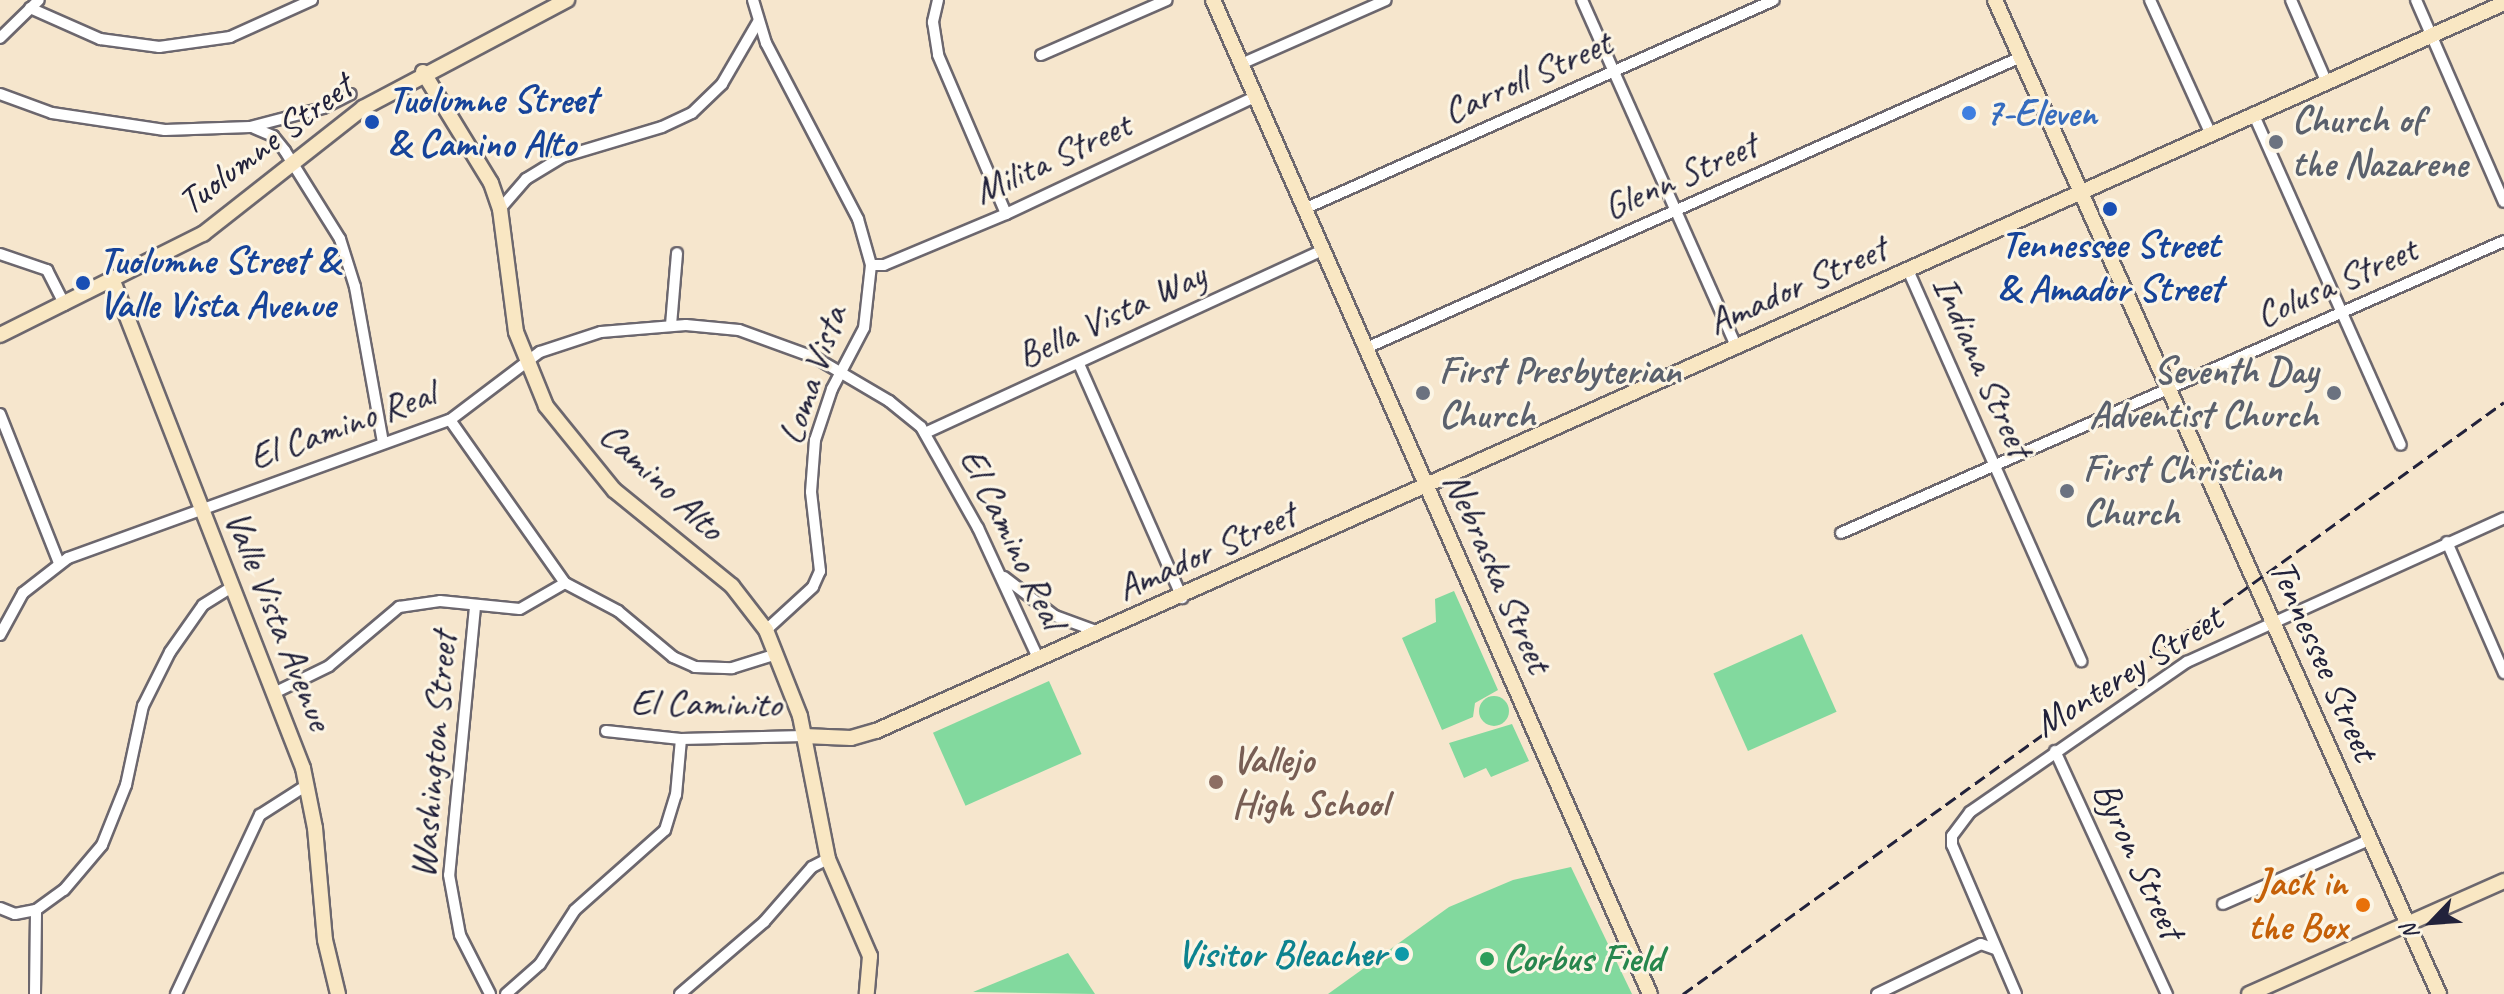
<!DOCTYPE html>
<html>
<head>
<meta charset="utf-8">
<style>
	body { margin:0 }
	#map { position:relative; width:2504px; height:994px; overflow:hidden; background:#f6e6cd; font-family:Caveat,sans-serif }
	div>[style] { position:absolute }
	.green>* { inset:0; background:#82d99e; transform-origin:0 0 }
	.round { border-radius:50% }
	.roads { filter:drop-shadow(2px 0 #6c676e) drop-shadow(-2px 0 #6c676e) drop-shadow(0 2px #6c676e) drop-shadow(0 -2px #6c676e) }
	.street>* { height:10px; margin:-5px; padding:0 5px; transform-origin:5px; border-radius:5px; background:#fff }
	.secondary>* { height:14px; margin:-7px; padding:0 7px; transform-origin:7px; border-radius:7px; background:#f9e7c3 }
	.rail>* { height:3px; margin-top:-1.5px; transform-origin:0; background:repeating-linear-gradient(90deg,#22223b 0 12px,transparent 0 18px) }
	.dots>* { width:22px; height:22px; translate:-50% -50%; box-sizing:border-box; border:4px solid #fcf5e5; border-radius:50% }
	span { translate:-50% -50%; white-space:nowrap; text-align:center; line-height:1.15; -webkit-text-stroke:6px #fcf5e5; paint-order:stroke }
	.street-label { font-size:38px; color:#22223b }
	.transit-label { font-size:38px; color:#164399; font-weight:700 }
	.left { translate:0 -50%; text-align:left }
	.shop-label { font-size:38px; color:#366cbe; font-weight:700 }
	.worship-label { font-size:38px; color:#5b616d; font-weight:700 }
	.right { translate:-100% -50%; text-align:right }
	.education-label { font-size:38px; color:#785e54; font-weight:700 }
	.food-label { font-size:38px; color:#c56008; font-weight:700 }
	.culture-label { font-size:38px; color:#0d838f; font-weight:700 }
	.leisure-label { font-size:38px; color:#27864d; font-weight:700 }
	.north { position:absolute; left:2392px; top:882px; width:80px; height:80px; -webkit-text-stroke:6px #fcf5e5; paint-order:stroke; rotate:245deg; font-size:22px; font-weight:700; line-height:32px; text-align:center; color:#22223b }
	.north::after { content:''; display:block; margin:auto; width:28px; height:36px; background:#22223b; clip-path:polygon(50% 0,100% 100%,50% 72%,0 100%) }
</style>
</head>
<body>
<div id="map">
	<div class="green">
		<div style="clip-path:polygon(1454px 591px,1498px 690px,1475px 703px,1473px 717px,1442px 730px,1402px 638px,1436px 622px,1435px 599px)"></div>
		<div style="left:1802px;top:634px;width:85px;height:97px;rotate:66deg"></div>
		<div style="left:1049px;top:681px;width:80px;height:127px;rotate:66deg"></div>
		<div class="round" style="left:1479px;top:696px;width:30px;height:30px"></div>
		<div style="clip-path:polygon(1512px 724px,1529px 761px,1491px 777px,1486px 768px,1464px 778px,1449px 743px)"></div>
		<div style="clip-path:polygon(1571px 867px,1632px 994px,1328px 994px,1449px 907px,1513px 880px)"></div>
		<div style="clip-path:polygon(1068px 953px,1095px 994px,973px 992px)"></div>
	</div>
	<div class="roads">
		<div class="street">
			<div style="left:753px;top:0;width:45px;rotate:73.2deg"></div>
			<div style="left:766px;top:43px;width:199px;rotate:62.4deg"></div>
			<div style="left:858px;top:219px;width:48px;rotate:74.2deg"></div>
			<div style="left:871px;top:265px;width:63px;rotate:96.3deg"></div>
			<div style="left:864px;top:328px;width:69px;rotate:117.7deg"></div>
			<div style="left:832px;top:389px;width:54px;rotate:108.4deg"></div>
			<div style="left:815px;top:440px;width:52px;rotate:94.4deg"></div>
			<div style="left:811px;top:492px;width:80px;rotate:83.5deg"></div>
			<div style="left:820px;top:571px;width:17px;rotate:114deg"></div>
			<div style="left:813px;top:587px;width:64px;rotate:137.5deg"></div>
			<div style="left:938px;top:0;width:23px;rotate:103deg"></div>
			<div style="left:933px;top:22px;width:33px;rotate:81deg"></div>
			<div style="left:938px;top:55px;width:173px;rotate:66.8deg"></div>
			<div style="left:1582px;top:0;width:381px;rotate:66deg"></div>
			<div style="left:2150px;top:0;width:145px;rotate:65.6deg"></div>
			<div style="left:2291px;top:0;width:88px;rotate:66.6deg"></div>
			<div style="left:2416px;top:0;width:220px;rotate:66.5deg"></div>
			<div style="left:30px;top:8px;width:77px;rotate:23.9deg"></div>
			<div style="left:100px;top:39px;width:60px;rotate:7.7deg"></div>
			<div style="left:159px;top:47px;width:72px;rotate:-8deg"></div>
			<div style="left:230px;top:37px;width:90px;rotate:-24.3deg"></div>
			<div style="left:0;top:38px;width:54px;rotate:-44.3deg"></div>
			<div style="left:1041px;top:55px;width:137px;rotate:-23.6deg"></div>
			<div style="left:1241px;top:64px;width:158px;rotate:-23.8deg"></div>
			<div style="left:0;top:94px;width:55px;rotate:20.1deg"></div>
			<div style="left:52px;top:113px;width:114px;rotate:8.6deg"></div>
			<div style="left:165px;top:130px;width:85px;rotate:-2deg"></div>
			<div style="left:250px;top:127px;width:75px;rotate:-14.6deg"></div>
			<div style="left:323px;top:108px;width:31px;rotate:-27deg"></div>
			<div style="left:2253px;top:113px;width:363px;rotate:66deg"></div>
			<div style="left:254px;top:128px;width:21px;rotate:23deg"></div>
			<div style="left:273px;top:136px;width:19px;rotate:51deg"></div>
			<div style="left:285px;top:151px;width:104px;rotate:58deg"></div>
			<div style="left:340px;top:239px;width:50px;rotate:72.6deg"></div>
			<div style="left:355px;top:287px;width:158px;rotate:79.8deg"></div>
			<div style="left:500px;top:209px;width:40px;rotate:-49deg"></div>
			<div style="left:526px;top:179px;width:42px;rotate:-31.4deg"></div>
			<div style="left:562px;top:157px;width:104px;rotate:-16.7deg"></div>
			<div style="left:662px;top:127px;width:33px;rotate:-25deg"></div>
			<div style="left:692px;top:113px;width:42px;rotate:-44deg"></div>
			<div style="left:722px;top:84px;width:72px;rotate:-59.9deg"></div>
			<div style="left:1304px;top:209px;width:514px;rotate:-23.97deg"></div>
			<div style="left:0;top:254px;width:50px;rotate:18.8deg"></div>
			<div style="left:47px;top:270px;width:39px;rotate:63deg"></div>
			<div style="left:871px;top:265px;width:13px"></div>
			<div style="left:884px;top:265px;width:132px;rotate:-22.7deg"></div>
			<div style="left:1006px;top:214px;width:275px;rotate:-25.2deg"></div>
			<div style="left:1908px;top:270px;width:428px;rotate:66.1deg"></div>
			<div style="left:671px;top:325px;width:72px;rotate:-85.2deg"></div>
			<div style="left:1364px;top:349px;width:719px;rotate:-23.96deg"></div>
			<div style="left:1079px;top:364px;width:256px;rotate:66.2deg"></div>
			<div style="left:0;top:414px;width:160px;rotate:68.4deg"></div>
			<div style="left:450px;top:420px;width:199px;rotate:54.8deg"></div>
			<div style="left:565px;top:583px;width:60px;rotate:27.8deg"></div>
			<div style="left:618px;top:611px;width:72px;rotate:39.9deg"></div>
			<div style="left:673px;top:657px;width:24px;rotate:24deg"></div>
			<div style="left:695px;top:667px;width:37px;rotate:2deg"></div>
			<div style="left:732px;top:668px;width:47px;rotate:-17.3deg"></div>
			<div style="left:925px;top:433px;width:437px;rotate:-24.7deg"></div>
			<div style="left:1841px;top:533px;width:724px;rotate:-23.77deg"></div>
			<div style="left:2447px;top:542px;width:143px;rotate:66.5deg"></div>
			<div style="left:1004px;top:577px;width:64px;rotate:37.4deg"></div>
			<div style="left:1055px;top:616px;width:47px;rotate:20deg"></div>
			<div style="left:475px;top:607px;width:269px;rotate:95.5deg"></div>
			<div style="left:449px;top:875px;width:61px;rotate:79.6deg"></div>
			<div style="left:460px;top:935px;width:66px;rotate:63deg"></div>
			<div style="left:0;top:635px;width:48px;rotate:-61.3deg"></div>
			<div style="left:23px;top:593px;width:57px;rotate:-37.9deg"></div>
			<div style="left:68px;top:558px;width:406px;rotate:-19.9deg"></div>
			<div style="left:450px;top:420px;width:113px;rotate:-37.1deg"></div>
			<div style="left:540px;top:352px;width:64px;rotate:-18.2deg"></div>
			<div style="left:601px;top:332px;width:85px;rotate:-4.7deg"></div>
			<div style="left:686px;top:325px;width:53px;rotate:5.4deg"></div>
			<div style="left:739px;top:330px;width:82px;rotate:20deg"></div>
			<div style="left:816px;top:358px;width:85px;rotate:30.5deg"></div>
			<div style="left:889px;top:401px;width:41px;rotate:39.1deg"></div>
			<div style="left:921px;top:427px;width:116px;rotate:60.6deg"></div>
			<div style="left:978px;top:528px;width:145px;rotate:65.2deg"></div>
			<div style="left:274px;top:693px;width:61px;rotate:-26.1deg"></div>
			<div style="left:329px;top:666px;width:92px;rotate:-40.1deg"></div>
			<div style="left:399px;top:607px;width:41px;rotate:-8.3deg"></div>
			<div style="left:440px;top:601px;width:80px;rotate:5.7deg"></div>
			<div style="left:520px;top:609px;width:52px;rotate:-30deg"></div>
			<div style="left:606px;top:731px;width:75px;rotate:6.1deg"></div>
			<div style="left:681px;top:739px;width:123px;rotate:-1.4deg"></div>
			<div style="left:2055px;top:751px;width:268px;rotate:65.3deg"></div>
			<div style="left:2223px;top:904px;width:159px;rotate:-23.7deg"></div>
			<div style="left:0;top:908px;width:16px;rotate:22deg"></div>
			<div style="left:15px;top:914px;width:21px;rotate:-11deg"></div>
			<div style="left:36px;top:910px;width:34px;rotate:-36deg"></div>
			<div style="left:64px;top:890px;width:59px;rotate:-49.8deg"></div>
			<div style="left:102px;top:845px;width:65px;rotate:-68.2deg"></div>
			<div style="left:126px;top:785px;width:81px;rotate:-77.9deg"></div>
			<div style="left:143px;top:706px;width:60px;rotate:-63.4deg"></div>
			<div style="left:170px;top:652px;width:57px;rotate:-54.9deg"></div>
			<div style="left:203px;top:605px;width:34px;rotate:-32deg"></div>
			<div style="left:35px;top:994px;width:84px;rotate:-89.3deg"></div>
			<div style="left:176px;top:994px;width:198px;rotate:-64.9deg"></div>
			<div style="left:260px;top:815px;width:56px;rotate:-32.6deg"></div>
			<div style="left:506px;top:994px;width:45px;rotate:-41.4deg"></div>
			<div style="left:540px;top:964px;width:64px;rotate:-57.1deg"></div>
			<div style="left:575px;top:910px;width:120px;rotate:-41.6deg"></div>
			<div style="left:665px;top:830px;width:37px;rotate:-73deg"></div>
			<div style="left:676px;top:795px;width:56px;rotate:-84.9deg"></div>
			<div style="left:680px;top:994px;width:111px;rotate:-40.6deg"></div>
			<div style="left:764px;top:922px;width:73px;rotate:-48.9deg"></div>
			<div style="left:812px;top:867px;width:18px;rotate:-27deg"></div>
			<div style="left:1877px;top:994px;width:115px;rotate:-25.7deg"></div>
			<div style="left:1981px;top:944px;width:15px;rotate:20deg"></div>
			<div style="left:2016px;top:994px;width:162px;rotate:-113.2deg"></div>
			<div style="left:1952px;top:845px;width:9px;rotate:-90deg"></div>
			<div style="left:1952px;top:836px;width:30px;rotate:-53deg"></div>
			<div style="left:1970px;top:812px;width:264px;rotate:-34.7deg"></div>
			<div style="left:2187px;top:662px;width:348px;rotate:-24.4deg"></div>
		</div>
		<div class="secondary">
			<div style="left:1213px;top:0;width:1086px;rotate:66.27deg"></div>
			<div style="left:1995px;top:0;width:1089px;rotate:65.93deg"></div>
			<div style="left:423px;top:72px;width:130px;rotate:58.5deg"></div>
			<div style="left:491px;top:183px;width:28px;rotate:71deg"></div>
			<div style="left:500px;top:209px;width:124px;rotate:82.6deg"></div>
			<div style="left:516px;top:332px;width:80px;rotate:67.9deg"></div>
			<div style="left:546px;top:406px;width:108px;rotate:51deg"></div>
			<div style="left:614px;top:490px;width:152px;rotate:39.1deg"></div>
			<div style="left:732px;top:586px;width:56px;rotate:52.3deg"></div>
			<div style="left:766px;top:630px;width:92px;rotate:68.4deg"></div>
			<div style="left:800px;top:716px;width:146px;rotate:78.9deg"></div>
			<div style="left:828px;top:859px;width:106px;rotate:66.6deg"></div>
			<div style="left:870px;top:956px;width:38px;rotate:95deg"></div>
			<div style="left:113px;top:281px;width:523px;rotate:68.69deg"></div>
			<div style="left:303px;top:768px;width:61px;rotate:78.7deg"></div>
			<div style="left:315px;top:828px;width:112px;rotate:84.9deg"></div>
			<div style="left:325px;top:940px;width:56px;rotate:76.5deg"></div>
			<div style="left:0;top:335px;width:227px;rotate:-26.5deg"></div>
			<div style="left:203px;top:234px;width:204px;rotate:-38.2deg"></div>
			<div style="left:363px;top:108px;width:231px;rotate:-27.9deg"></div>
			<div style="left:804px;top:736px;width:47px;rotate:2.4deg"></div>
			<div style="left:851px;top:738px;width:26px;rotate:-16deg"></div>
			<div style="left:876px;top:731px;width:1783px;rotate:-24.09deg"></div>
			<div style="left:2249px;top:994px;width:279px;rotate:-23.9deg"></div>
		</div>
	</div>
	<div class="rail">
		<div style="left:1683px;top:994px;width:1012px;rotate:-35.79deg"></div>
	</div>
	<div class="dots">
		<div style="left:1969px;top:113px;background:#3f7fe0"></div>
		<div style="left:372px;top:122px;background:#1a4fb4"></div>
		<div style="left:2276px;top:142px;background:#6b7280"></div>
		<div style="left:2110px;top:209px;background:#1a4fb4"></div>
		<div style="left:83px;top:283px;background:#1a4fb4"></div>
		<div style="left:1423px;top:393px;background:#6b7280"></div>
		<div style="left:2334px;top:393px;background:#6b7280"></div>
		<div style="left:2067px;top:491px;background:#6b7280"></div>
		<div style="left:1216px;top:782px;background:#8d6e63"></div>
		<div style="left:2363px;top:905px;background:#e8710a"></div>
		<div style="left:1402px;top:954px;background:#0f9aa8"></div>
		<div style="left:1487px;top:959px;background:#2e9e5b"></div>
	</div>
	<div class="street-label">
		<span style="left:1527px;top:77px;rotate:-24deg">Carroll Street</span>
		<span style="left:265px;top:144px;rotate:-37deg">Tuolumne Street</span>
		<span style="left:1052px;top:158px;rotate:-25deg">Milita Street</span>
		<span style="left:1680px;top:176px;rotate:-24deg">Glenn Street</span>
		<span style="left:2336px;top:282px;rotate:-24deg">Colusa Street</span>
		<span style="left:1797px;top:285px;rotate:-24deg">Amador Street</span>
		<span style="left:1111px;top:315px;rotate:-25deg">Bella Vista Way</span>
		<span style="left:1983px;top:366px;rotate:66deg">Indiana Street</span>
		<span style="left:812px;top:375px;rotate:-71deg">Loma Vista</span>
		<span style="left:342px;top:425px;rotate:-20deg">El Camino Real</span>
		<span style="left:662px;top:481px;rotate:43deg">Camino Alto</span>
		<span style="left:1013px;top:538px;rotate:64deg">El Camino Real</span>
		<span style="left:1206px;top:551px;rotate:-24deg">Amador Street</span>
		<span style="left:1498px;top:572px;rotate:66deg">Nebraska Street</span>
		<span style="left:279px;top:620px;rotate:68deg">Valle Vista Avenue</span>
		<span style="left:2324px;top:660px;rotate:66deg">Tennessee Street</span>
		<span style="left:2128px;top:671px;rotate:-32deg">Monterey Street</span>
		<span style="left:706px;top:703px;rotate:1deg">El Caminito</span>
		<span style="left:433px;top:755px;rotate:-85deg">Washington Street</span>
		<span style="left:2139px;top:860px;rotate:65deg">Byron Street</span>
	</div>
	<div class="transit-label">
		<span class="left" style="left:388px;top:122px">Tuolumne Street<br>&amp; Camino Alto</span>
		<span style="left:2110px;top:267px">Tennessee Street<br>&amp; Amador Street</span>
		<span class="left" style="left:99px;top:283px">Tuolumne Street &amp;<br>Valle Vista Avenue</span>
	</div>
	<div class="shop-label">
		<span class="left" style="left:1985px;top:113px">7-Eleven</span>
	</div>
	<div class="worship-label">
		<span class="left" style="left:2292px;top:142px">Church of<br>the Nazarene</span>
		<span class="left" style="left:1439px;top:393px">First Presbyterian<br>Church</span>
		<span class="right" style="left:2318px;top:393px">Seventh Day<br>Adventist Church</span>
		<span class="left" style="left:2083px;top:491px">First Christian<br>Church</span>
	</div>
	<div class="education-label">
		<span class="left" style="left:1232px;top:782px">Vallejo<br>High School</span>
	</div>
	<div class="food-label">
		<span class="right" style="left:2347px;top:905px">Jack in<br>the Box</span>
	</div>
	<div class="culture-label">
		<span class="right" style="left:1386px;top:954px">Visitor Bleacher</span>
	</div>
	<div class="leisure-label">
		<span class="left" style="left:1503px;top:959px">Corbus Field</span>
	</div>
	<div class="north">N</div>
</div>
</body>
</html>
